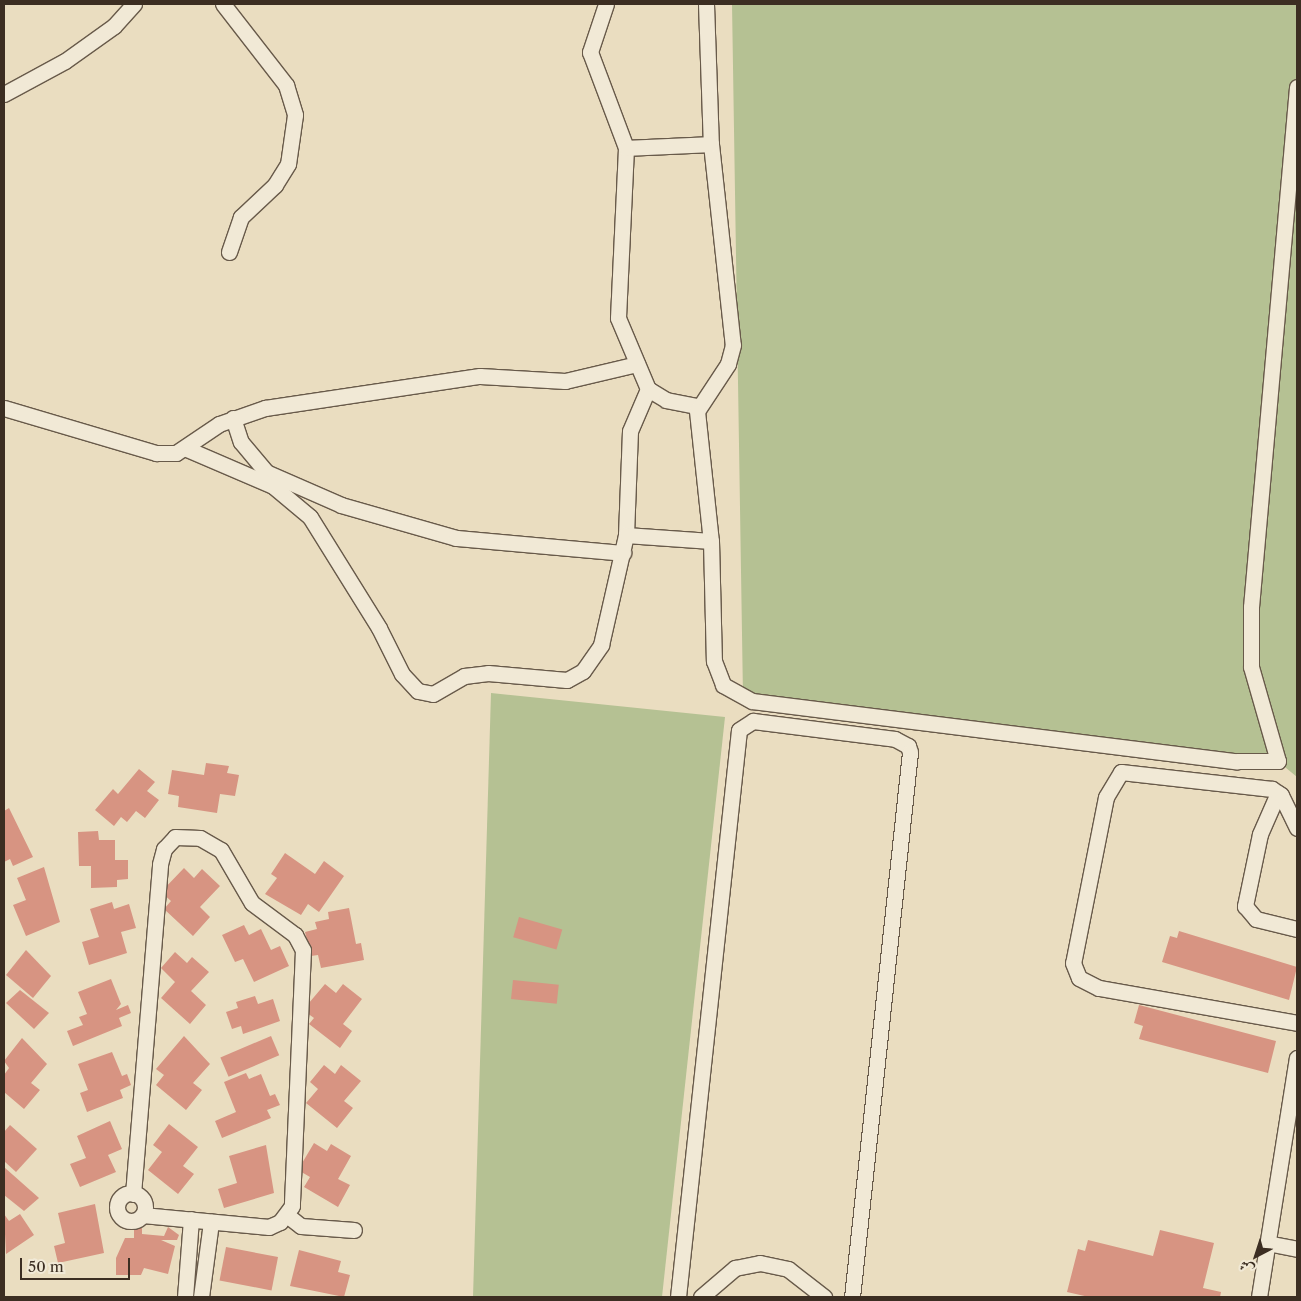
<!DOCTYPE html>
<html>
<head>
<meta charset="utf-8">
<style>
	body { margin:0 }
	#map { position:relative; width:1301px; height:1301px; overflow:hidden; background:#eaddc0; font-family:"Libre Caslon Text",Amiri,serif }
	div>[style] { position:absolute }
	.green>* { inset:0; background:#b5c193 }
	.building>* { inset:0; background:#d79482; transform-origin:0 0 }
	.roads { filter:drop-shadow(1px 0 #685a4a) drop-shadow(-1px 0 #685a4a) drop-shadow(0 1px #685a4a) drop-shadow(0 -1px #685a4a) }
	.minor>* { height:15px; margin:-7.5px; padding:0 7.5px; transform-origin:7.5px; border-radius:7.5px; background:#f1e9d6 }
	.minor>.ring { margin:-7.5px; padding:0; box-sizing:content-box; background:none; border:15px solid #f1e9d6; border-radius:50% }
	span { translate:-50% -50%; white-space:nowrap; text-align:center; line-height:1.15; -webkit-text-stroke:4px #f1e9d6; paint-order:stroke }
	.frame { position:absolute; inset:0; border:5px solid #3c2e22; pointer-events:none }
	.north { position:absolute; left:1231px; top:1231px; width:50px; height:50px; -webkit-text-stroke:4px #f1e9d6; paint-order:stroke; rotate:220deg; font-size:14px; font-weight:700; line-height:20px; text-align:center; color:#3c2e22 }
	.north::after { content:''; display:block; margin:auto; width:18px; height:22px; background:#3c2e22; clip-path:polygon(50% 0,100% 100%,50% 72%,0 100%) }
	.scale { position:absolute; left:20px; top:1258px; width:110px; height:22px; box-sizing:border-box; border:2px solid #3c2e22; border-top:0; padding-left:6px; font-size:15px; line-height:18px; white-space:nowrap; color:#3c2e22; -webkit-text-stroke:4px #f1e9d6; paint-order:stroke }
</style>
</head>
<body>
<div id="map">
	<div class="green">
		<div style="clip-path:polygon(732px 4px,1297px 4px,1297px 777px,1280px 763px,743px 697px)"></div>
		<div style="clip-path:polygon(491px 693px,725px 717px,662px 1297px,473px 1297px)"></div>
	</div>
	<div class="building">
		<div style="clip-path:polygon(206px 763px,229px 766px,227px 773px,239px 775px,235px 796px,220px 794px,217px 813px,178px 807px,179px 796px,168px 794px,172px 770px,204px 775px)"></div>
		<div style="clip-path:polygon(139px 769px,155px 782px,147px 791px,159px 800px,145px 818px,136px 811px,127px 822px,121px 817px,114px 826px,95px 810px,113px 789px,118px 794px)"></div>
		<div style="clip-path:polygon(9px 808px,33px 857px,13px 866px,10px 859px,4px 862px,4px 811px)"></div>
		<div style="clip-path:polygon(98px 831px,99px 840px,115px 840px,115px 860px,128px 860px,128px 879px,117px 880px,117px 887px,91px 888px,91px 866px,79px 866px,78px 832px)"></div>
		<div style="clip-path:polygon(285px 853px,315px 874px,324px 861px,344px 876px,319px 912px,308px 904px,301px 915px,265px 894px,277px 878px,271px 874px)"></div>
		<div style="clip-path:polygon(44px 867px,60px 922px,26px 936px,13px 905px,26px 900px,17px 878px)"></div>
		<div style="clip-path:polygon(184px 868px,194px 878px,202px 869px,220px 886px,200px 907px,210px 917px,193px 936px,164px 909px,171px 901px,161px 892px)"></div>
		<div style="clip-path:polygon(112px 902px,114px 909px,129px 904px,136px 928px,121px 932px,127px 953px,89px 965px,82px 942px,99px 937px,90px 909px)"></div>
		<div style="clip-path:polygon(349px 908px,356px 944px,361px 943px,364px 960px,321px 968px,318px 955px,311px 956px,305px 932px,317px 929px,315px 922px,329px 919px,328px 912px)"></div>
		<div style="left:519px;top:917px;width:45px;height:21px;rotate:16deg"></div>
		<div style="clip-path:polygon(244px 925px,249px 935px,261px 929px,271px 950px,280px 946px,289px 966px,254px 982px,243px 959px,235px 962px,222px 935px)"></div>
		<div style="clip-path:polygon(1179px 931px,1297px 967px,1289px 1000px,1162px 962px,1170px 936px,1177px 938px)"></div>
		<div style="clip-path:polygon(26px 950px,51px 976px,33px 998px,6px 975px)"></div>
		<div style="clip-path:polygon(175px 952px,187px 963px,192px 957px,209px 972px,191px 991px,206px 1005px,190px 1024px,161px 998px,175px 982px,161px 968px)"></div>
		<div style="clip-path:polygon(111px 979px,121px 1004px,116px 1010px,128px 1005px,131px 1013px,119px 1018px,122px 1026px,73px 1046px,67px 1031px,83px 1025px,79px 1017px,87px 1014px,78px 992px)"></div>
		<div style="left:513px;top:980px;width:46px;height:19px;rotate:6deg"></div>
		<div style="clip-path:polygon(325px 984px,336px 993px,343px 984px,362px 999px,343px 1024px,352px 1031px,340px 1048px,309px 1024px,314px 1018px,303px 1010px)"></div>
		<div style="clip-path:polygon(20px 990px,49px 1013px,34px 1029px,6px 1003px)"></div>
		<div style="clip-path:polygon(255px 996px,258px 1004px,273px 999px,280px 1021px,243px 1034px,241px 1026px,232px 1029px,226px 1012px,238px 1008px,236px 1002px)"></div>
		<div style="clip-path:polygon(1139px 1005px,1276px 1041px,1268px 1073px,1139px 1039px,1143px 1026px,1134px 1023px)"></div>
		<div style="clip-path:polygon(184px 1036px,210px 1064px,193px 1083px,202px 1090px,186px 1110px,156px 1085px,164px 1075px,156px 1069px)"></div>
		<div style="left:271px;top:1036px;width:21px;height:55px;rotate:67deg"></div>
		<div style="clip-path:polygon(22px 1038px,47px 1064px,31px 1083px,40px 1090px,24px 1109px,4px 1092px,4px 1075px,9px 1068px,4px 1061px)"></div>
		<div style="clip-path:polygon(112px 1052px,122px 1076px,127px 1074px,131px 1085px,120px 1090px,123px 1098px,87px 1112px,80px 1093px,88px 1090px,78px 1064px)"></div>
		<div style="clip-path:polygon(324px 1065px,335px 1074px,341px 1065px,361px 1081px,344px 1101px,353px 1108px,337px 1128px,306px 1103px,318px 1089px,310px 1082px)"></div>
		<div style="clip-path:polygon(246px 1073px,249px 1079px,261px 1074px,270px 1096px,275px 1094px,280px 1105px,267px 1110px,271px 1118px,222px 1138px,215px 1121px,236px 1112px,224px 1082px)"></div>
		<div style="clip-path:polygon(110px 1121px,122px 1149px,108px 1155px,116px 1172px,80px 1187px,70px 1164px,86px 1158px,77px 1136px)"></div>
		<div style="clip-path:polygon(169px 1124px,198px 1147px,183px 1166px,194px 1174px,178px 1194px,148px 1170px,162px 1152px,153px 1145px)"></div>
		<div style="clip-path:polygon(10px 1125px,37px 1149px,16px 1172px,4px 1161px,4px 1132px)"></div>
		<div style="clip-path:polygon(314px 1143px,327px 1151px,331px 1144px,351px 1156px,338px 1179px,350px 1185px,338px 1207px,304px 1187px,310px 1177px,298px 1170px)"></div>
		<div style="clip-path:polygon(266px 1145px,274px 1193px,224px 1208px,218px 1189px,237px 1183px,229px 1156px)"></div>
		<div style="clip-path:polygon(4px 1167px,39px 1198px,24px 1211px,4px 1195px)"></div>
		<div style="clip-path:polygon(95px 1204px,104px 1253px,58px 1263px,54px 1246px,65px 1243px,58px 1213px)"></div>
		<div style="clip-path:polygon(4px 1214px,9px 1221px,20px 1214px,34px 1235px,6px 1254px)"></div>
		<div style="clip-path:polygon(134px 1223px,142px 1227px,142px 1234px,164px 1236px,168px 1227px,179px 1235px,177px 1240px,161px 1240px,175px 1246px,168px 1274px,144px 1268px,141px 1275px,116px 1275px,116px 1258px,125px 1238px,134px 1238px)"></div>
		<div style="clip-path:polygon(1160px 1230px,1214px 1243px,1203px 1288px,1221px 1292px,1220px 1297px,1089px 1297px,1067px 1292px,1078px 1249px,1085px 1251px,1088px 1240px,1153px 1256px)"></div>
		<div style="left:226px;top:1247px;width:53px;height:34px;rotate:11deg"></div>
		<div style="clip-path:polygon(299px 1250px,341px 1261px,338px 1272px,350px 1275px,344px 1297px,290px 1286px)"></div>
	</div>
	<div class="roads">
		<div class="minor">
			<div style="left:223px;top:4px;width:103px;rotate:52.1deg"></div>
			<div style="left:286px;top:85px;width:31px;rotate:73deg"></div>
			<div style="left:295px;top:115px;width:49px;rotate:98.1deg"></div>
			<div style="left:288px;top:164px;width:25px;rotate:122deg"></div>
			<div style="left:275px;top:185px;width:47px;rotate:136.7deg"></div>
			<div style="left:241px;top:217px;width:37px;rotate:109deg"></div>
			<div style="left:606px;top:4px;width:51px;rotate:108.4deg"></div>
			<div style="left:590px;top:52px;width:103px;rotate:69.4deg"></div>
			<div style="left:626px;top:148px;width:170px;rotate:92.7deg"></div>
			<div style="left:618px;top:318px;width:77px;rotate:67.1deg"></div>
			<div style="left:648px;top:389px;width:21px;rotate:31deg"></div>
			<div style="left:666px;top:400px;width:32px;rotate:11deg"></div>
			<div style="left:706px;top:4px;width:140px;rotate:88deg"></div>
			<div style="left:711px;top:144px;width:202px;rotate:83.8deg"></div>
			<div style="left:733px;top:345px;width:20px;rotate:105deg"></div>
			<div style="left:728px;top:364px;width:56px;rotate:123.4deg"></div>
			<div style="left:697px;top:411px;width:131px;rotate:83.9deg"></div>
			<div style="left:711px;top:541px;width:120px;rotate:88.6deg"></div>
			<div style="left:714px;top:661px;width:26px;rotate:69deg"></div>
			<div style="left:723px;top:685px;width:33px;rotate:29deg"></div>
			<div style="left:752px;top:701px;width:489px;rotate:7.1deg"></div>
			<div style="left:1237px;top:761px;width:41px"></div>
			<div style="left:1278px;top:761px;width:98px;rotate:-106deg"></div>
			<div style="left:1251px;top:667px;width:60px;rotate:-90deg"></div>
			<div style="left:1251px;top:607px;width:522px;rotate:-84.94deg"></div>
			<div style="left:4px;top:94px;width:69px;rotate:-28.4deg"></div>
			<div style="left:65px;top:61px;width:60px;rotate:-35.5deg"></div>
			<div style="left:114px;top:26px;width:30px;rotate:-48deg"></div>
			<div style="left:626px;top:148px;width:85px;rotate:-2.7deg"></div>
			<div style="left:4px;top:408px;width:159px;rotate:16.5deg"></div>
			<div style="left:156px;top:453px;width:20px"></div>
			<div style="left:176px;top:453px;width:52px;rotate:-34deg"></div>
			<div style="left:219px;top:424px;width:49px;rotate:-19.2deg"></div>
			<div style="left:265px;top:408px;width:217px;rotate:-8.5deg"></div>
			<div style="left:480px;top:376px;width:85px;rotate:3.4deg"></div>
			<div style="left:565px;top:381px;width:74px;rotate:-13.3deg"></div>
			<div style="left:233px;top:418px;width:25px;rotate:72deg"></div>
			<div style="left:241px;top:442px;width:39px;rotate:50deg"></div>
			<div style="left:266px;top:472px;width:82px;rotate:23.7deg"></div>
			<div style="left:341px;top:505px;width:120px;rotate:16deg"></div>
			<div style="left:456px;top:538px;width:168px;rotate:5.1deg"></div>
			<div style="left:187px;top:449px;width:94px;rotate:23.3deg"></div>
			<div style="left:273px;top:486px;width:48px;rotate:40deg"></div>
			<div style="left:310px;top:517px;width:131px;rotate:58.1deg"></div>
			<div style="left:379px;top:628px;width:51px;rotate:63.4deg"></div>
			<div style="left:402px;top:674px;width:23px;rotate:47deg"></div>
			<div style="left:418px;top:691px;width:15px;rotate:11deg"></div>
			<div style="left:433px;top:694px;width:36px;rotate:-30deg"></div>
			<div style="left:464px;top:676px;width:24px;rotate:-7deg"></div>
			<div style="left:488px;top:673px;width:79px;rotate:5.1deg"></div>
			<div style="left:567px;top:680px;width:18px;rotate:-29deg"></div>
			<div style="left:583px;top:671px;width:32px;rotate:-55deg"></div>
			<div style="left:601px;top:645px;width:113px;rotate:-77.2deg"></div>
			<div style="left:626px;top:535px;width:104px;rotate:-87.8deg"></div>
			<div style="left:630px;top:431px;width:46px;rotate:-66.8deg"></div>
			<div style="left:626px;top:535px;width:85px;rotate:4deg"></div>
			<div style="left:1278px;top:793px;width:45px;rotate:113.7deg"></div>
			<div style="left:1260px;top:834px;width:74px;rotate:101.8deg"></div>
			<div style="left:1245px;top:906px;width:17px;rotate:50deg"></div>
			<div style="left:1256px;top:919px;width:42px;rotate:13.7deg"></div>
			<div style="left:1297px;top:828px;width:37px;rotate:-116deg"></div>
			<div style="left:1281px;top:795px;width:11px;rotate:-146deg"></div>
			<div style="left:1272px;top:789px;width:152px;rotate:-173.6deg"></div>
			<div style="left:1121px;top:772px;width:29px;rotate:121deg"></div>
			<div style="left:1106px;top:797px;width:169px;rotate:101.2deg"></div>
			<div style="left:1073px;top:963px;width:16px;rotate:68deg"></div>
			<div style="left:1079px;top:978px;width:22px;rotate:27deg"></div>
			<div style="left:1099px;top:988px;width:201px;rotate:10deg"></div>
			<div class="ring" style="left:117px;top:1193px;width:13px;height:13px"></div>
			<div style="left:133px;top:1194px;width:331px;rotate:-85.3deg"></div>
			<div style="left:160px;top:864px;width:16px;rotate:-75deg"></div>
			<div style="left:164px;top:849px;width:16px;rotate:-47deg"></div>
			<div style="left:175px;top:837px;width:25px;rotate:2deg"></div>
			<div style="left:200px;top:838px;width:24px;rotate:30deg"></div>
			<div style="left:221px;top:850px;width:61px;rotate:59.7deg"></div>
			<div style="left:252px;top:903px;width:54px;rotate:36.7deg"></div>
			<div style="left:295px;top:935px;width:17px;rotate:62deg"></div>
			<div style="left:303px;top:950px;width:256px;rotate:92.5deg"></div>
			<div style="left:292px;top:1206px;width:20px;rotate:127deg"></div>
			<div style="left:280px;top:1222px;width:12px;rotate:156deg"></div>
			<div style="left:269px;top:1227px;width:127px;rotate:-174.6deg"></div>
			<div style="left:288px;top:1216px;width:16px;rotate:38deg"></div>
			<div style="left:301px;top:1226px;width:53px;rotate:4.3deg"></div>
			<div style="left:1267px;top:1243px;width:31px;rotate:11deg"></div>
			<div style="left:185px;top:1297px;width:78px;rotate:-85.6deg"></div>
			<div style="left:201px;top:1297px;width:76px;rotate:-82.4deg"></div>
			<div style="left:678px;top:1297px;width:570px;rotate:-83.86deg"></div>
			<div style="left:739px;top:730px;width:17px;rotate:-33deg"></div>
			<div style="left:753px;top:721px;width:143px;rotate:7.2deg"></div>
			<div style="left:895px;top:739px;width:15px;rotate:28deg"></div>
			<div style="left:908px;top:746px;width:6px;rotate:72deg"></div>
			<div style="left:910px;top:752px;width:548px;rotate:96.07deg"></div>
			<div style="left:701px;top:1297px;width:45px;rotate:-40.5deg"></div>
			<div style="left:735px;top:1268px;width:25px;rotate:-11deg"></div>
			<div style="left:760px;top:1263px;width:29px;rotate:12deg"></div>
			<div style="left:788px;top:1269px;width:46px;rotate:37.9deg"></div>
			<div style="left:1259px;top:1297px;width:242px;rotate:-81deg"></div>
		</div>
	</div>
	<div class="frame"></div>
	<div class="north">ش</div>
	<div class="scale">50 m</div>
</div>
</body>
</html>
